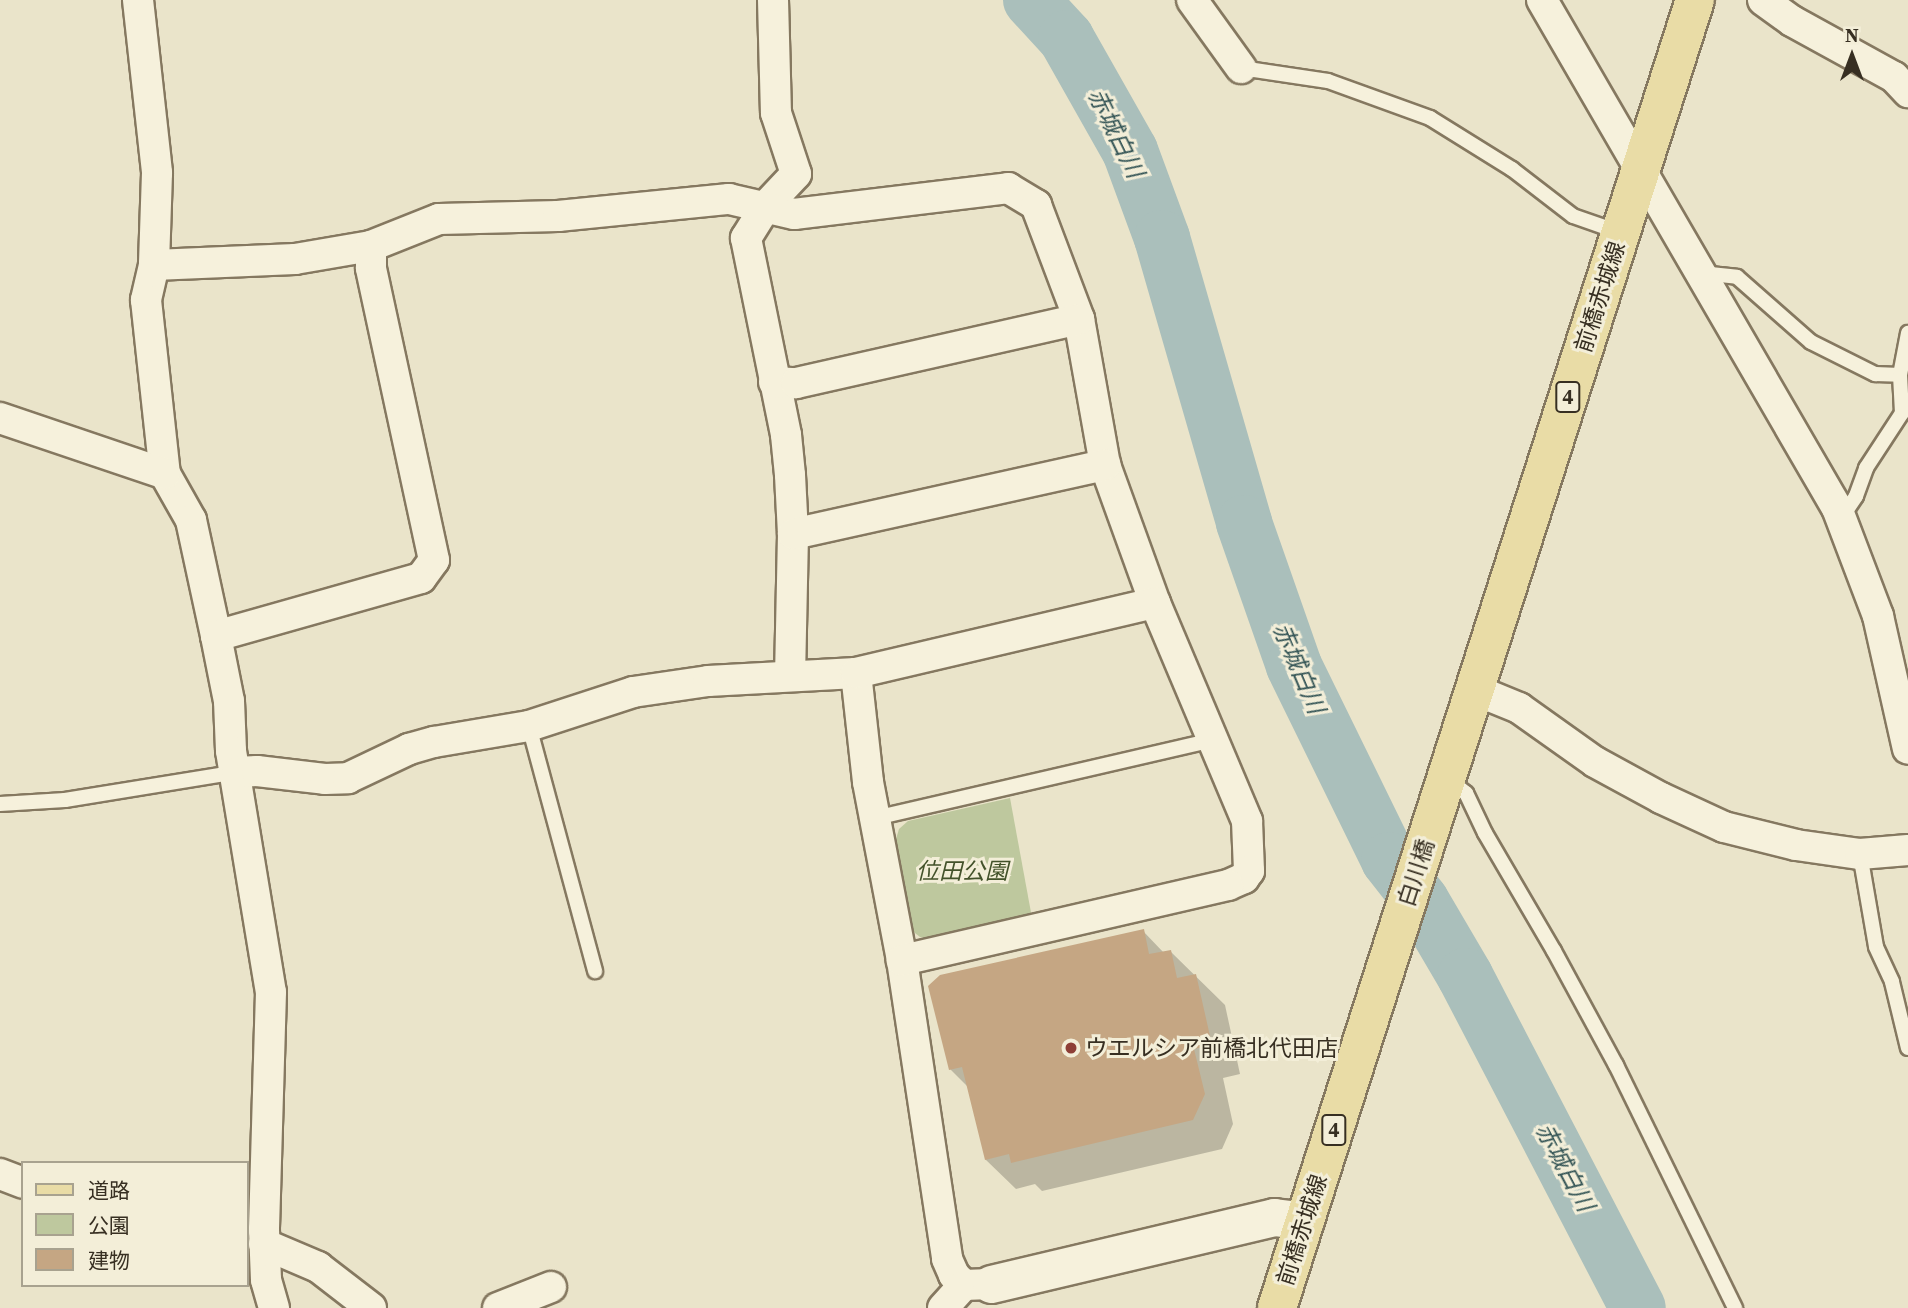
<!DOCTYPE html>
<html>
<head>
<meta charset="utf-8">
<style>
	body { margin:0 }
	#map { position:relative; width:1908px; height:1308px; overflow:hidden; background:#eae4ca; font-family:"Source Serif 4","Noto Sans JP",serif }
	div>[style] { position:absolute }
	.green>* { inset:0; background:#bec89e }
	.shadow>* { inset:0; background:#0003 }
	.river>* { height:56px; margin:-28px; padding:0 28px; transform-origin:28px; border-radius:28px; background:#aabfbb }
	.building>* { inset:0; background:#c5a683 }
	.roads { filter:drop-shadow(2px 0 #857860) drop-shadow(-2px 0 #857860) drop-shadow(0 2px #857860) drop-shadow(0 -2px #857860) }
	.service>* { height:14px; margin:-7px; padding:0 7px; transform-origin:7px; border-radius:7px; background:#f6f1dc }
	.minor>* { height:30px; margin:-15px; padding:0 15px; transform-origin:15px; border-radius:15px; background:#f6f1dc }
	.tertiary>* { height:37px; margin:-18.5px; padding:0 18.5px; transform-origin:18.5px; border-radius:18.5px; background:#f6f1dc }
	.primary>* { height:38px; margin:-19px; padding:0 19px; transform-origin:19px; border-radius:19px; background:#e9dca6 }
	.dots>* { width:19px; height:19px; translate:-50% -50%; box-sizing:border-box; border:4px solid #f3eed8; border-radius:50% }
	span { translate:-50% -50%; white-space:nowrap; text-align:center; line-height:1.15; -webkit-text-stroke:6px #f3eed8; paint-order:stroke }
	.shield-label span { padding:2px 5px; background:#f3eed8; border:2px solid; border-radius:5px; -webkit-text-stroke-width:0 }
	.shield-label { font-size:21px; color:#372f22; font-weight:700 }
	.street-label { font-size:23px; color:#372f22 }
	.park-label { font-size:23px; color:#43522a; font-style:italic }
	.poi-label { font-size:23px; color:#372f22 }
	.left { translate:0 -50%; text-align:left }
	.water-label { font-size:24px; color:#335455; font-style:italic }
	.legend { position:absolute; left:21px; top:1161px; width:228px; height:126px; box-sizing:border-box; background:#f3eed8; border:2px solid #a8a28f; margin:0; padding:9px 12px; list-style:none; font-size:21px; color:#372f22 }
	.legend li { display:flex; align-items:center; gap:14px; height:35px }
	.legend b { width:35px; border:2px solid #a8a28f }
	.north { position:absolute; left:1817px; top:21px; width:70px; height:70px; -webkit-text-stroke:5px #f3eed8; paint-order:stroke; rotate:0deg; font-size:19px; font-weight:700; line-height:28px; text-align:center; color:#372f22 }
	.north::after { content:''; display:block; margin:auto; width:24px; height:32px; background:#372f22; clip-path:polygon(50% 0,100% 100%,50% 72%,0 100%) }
</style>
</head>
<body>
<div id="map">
	<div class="green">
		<div style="clip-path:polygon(1010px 798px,1032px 918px,932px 940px,920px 937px,910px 929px,896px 839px,899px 829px,908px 821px)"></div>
	</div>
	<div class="shadow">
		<div style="clip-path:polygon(1143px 931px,1164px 953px,1170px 951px,1225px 1005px,1240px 1074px,1223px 1078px,1233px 1124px,1222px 1149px,1042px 1191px,1035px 1184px,1016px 1189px,986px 1160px,969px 1088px,950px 1069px)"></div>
	</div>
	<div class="river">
		<div style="left:1031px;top:0;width:52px;rotate:47.4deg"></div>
		<div style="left:1066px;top:38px;width:130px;rotate:60.5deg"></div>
		<div style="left:1130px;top:151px;width:93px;rotate:69.8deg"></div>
		<div style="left:1162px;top:238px;width:297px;rotate:73.9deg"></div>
		<div style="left:1244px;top:523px;width:151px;rotate:70.7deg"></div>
		<div style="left:1294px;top:666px;width:216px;rotate:63.9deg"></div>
		<div style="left:1389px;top:860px;width:52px;rotate:52deg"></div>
		<div style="left:1421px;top:901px;width:87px;rotate:59.6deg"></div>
		<div style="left:1465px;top:976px;width:374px;rotate:62.5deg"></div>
	</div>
	<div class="building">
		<div style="clip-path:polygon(1144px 929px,1149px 954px,1171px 950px,1177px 978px,1196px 974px,1212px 1045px,1194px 1049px,1205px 1094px,1193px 1120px,1011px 1163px,1009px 1154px,985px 1160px,962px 1067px,949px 1070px,928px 986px,940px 975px)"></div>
	</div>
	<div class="roads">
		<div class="service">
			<div style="left:1241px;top:68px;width:88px;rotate:8.5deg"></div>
			<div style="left:1328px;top:81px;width:109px;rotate:19.9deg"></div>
			<div style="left:1430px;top:118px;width:97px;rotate:31.9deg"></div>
			<div style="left:1512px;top:169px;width:77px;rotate:37.6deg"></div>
			<div style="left:1573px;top:216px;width:49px;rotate:19.2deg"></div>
			<div style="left:1701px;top:273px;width:36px;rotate:6deg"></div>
			<div style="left:1737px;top:277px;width:98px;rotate:41.3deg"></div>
			<div style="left:1811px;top:342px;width:72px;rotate:26.6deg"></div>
			<div style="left:1875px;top:374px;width:25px;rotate:2deg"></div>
			<div style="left:1842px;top:517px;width:25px;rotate:-56deg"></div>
			<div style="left:1856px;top:496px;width:30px;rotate:-70deg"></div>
			<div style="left:1866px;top:468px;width:66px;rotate:-56.8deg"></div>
			<div style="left:1902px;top:413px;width:38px;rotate:-93deg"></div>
			<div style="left:1900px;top:375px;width:43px;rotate:-79.2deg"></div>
			<div style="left:529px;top:726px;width:254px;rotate:74.9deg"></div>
			<div style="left:1448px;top:779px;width:23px;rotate:38deg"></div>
			<div style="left:1466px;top:793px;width:44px;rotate:64.6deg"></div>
			<div style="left:1485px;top:833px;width:137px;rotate:59.7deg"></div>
			<div style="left:1554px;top:951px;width:130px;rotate:61.5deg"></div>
			<div style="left:1616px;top:1065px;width:271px;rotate:63.9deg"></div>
			<div style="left:0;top:804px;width:65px;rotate:-3.5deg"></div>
			<div style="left:65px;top:800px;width:174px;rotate:-9.2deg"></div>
			<div style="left:875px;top:818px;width:347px;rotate:-13deg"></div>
			<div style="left:1860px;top:854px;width:94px;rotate:80.2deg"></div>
			<div style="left:1876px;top:947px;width:38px;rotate:65deg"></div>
			<div style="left:1892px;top:982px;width:68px;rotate:76.4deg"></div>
		</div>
		<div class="minor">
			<div style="left:138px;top:0;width:174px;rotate:83.7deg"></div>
			<div style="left:157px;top:173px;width:92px;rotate:91.9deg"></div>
			<div style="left:154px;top:265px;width:36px;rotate:103deg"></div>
			<div style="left:146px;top:300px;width:175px;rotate:83.8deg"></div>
			<div style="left:165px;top:474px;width:53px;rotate:60.5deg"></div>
			<div style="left:191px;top:520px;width:119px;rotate:77.8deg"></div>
			<div style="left:216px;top:636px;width:66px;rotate:78.7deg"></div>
			<div style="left:229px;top:701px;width:50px;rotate:87.7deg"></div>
			<div style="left:231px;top:751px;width:244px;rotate:80.6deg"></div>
			<div style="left:271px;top:992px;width:238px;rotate:91.7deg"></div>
			<div style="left:264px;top:1230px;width:50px;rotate:87.7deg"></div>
			<div style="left:266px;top:1280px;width:29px;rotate:74deg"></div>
			<div style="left:773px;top:0;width:113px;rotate:88.5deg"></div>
			<div style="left:776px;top:113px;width:64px;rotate:71.8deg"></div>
			<div style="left:796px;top:174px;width:44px;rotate:133.2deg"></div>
			<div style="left:766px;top:206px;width:38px;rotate:122deg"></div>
			<div style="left:746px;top:238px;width:201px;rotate:78.5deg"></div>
			<div style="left:786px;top:435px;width:40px;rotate:84.3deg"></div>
			<div style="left:790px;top:475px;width:59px;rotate:87.1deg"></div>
			<div style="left:793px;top:534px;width:141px;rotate:91.2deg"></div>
			<div style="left:1192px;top:0;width:84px;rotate:54.2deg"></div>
			<div style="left:1542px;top:0;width:587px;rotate:59.86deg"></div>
			<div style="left:1837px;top:508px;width:116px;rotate:69.2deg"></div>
			<div style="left:1878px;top:616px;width:136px;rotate:77.3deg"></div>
			<div style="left:1763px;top:0;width:36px;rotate:36deg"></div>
			<div style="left:1792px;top:21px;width:116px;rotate:28.8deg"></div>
			<div style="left:1894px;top:77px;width:21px;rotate:47deg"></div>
			<div style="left:154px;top:265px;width:141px;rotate:-2.4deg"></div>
			<div style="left:295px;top:259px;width:77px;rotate:-9.7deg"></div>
			<div style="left:371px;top:246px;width:73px;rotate:-21.7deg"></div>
			<div style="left:439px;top:219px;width:119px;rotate:-1.4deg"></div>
			<div style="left:558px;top:216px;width:172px;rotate:-5.7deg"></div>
			<div style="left:729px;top:199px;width:67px;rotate:13deg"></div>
			<div style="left:794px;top:214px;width:216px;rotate:-6.9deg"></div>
			<div style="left:1008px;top:188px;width:33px;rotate:31deg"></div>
			<div style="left:1036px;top:205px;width:122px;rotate:69.3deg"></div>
			<div style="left:1079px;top:319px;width:148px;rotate:79.9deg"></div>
			<div style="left:1105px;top:465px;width:147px;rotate:70.1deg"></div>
			<div style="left:774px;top:382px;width:22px;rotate:3deg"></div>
			<div style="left:796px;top:383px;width:290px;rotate:-12.7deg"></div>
			<div style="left:0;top:418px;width:174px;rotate:18.7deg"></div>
			<div style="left:793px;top:534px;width:320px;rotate:-12.5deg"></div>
			<div style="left:216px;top:636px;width:213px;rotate:-15.8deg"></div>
			<div style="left:421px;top:578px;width:22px;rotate:-54deg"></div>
			<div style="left:434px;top:560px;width:299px;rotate:-102.2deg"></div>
			<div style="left:371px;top:268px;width:22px;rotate:-90deg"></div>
			<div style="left:856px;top:673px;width:110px;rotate:83.7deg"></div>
			<div style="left:868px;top:782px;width:181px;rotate:79.2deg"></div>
			<div style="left:902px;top:960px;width:302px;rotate:81.4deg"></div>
			<div style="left:947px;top:1259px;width:17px;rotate:66deg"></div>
			<div style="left:954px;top:1275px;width:14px;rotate:45deg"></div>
			<div style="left:964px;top:1285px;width:27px;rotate:-2deg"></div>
			<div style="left:1475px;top:690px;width:48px;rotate:22.2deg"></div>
			<div style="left:1519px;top:708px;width:93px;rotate:35.4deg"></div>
			<div style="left:1595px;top:762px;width:75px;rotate:28.6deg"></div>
			<div style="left:1661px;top:798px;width:69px;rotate:24.7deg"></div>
			<div style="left:1724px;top:827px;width:74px;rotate:14deg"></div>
			<div style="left:1796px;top:845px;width:65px;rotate:8deg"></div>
			<div style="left:1860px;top:854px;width:48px;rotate:-4.8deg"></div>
			<div style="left:237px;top:772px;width:20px;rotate:-3deg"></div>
			<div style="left:257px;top:771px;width:68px;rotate:6.7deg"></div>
			<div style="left:325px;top:779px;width:23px;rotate:-2deg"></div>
			<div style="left:348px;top:778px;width:68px;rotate:-25.4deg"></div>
			<div style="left:409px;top:749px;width:26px;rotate:-16deg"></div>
			<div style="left:434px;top:742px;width:96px;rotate:-9.6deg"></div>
			<div style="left:529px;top:726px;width:109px;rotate:-18.1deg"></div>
			<div style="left:633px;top:692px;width:76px;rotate:-8.3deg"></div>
			<div style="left:708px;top:681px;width:148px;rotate:-3.1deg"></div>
			<div style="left:856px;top:673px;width:307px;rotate:-13.2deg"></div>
			<div style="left:1155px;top:603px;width:237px;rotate:67.1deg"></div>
			<div style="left:1247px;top:821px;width:50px;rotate:87.7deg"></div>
			<div style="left:1249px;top:871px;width:9px;rotate:126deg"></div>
			<div style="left:1244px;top:878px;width:17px;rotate:156deg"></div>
			<div style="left:1228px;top:885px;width:335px;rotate:167deg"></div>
			<div style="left:0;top:1174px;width:25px;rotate:21deg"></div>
			<div style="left:264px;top:1244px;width:59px;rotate:23.1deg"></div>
			<div style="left:318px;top:1267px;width:67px;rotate:37.7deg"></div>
			<div style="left:498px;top:1308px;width:57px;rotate:-21.6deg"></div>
			<div style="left:943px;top:1308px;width:31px;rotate:-48deg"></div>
		</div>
		<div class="tertiary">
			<div style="left:991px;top:1284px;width:291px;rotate:-13.3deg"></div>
			<div style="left:1274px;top:1217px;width:31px;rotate:7deg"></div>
		</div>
		<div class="primary">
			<div style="left:1277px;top:1308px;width:1373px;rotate:-72.28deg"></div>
		</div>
	</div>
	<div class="dots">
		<div style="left:1071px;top:1048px;background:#8e3f36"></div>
	</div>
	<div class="shield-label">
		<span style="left:1568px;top:397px">4</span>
		<span style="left:1334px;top:1130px">4</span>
	</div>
	<div class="street-label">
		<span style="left:1600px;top:297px;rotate:-72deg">前橋赤城線</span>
		<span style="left:1416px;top:873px;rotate:-72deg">白川橋</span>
		<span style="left:1302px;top:1230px;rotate:-72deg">前橋赤城線</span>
	</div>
	<div class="park-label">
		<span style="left:962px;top:871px">位田公園</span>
	</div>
	<div class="poi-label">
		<span class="left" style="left:1085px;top:1048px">ウエルシア前橋北代田店</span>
	</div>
	<div class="water-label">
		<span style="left:1116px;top:133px;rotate:64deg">赤城白川</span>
		<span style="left:1299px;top:668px;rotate:67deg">赤城白川</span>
		<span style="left:1565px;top:1167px;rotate:62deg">赤城白川</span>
	</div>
	<ul class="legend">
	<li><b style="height:9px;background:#e9dca6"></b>道路</li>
	<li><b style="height:19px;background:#bec89e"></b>公園</li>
	<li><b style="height:19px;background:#c5a683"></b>建物</li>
	</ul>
	<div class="north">N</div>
</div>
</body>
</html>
